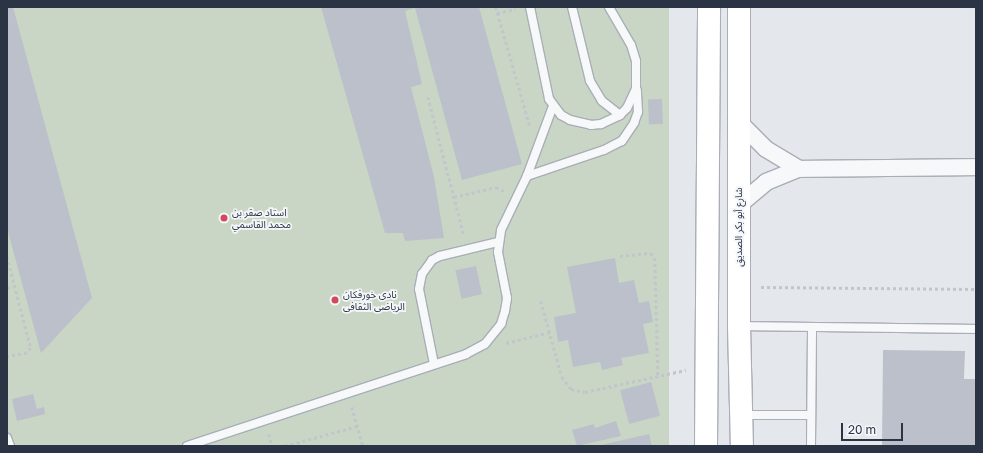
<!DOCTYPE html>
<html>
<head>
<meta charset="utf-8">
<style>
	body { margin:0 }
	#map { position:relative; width:983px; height:453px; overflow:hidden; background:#e4e7ec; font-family:"Golos Text","Noto Sans Arabic",sans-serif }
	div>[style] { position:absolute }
	.green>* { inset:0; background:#c9d6c5; transform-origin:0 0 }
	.building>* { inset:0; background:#bbc0ca; transform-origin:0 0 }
	.path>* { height:2.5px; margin-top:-1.25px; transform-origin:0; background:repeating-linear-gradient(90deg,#c2c5cb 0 3px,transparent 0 6px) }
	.roads { filter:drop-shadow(1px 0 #a9aeb7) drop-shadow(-1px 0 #a9aeb7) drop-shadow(0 1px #a9aeb7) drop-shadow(0 -1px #a9aeb7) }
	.service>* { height:8px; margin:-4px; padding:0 4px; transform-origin:4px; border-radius:4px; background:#f7f8fa }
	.minor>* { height:16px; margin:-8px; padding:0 8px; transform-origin:8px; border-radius:8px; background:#f7f8fa }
	.secondary>* { height:22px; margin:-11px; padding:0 11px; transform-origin:11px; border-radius:11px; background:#fff }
	.dots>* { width:11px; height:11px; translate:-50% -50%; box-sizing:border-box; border:2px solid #f4f6f9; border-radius:50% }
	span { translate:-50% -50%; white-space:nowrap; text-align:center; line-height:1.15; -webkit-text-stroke:3.5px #f4f6f9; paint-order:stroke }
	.poi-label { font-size:10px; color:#2b3445 }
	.left { translate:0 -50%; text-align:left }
	.street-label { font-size:10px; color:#2b3445 }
	.frame { position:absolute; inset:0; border:8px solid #2b3445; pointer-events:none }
	.scale { position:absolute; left:841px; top:423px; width:62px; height:18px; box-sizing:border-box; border:2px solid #2b3445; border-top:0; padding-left:5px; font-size:12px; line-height:14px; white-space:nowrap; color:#2b3445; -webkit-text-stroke:3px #f4f6f9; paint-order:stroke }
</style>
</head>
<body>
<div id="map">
	<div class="green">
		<div style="left:7px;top:7px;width:662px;height:439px"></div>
	</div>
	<div class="building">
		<div style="clip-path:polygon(7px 7px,13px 7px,92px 298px,41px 353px,7px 228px)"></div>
		<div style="clip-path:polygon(321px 7px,479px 7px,522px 164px,462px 180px,415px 8px,405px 11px,422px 84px,411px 87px,434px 177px,444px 238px,405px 241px,403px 233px,385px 233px)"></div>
		<div style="left:662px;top:99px;width:25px;height:14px;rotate:88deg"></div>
		<div style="clip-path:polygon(615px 258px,619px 283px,634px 280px,639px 303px,649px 301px,653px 322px,643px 324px,649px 353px,621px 358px,623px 365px,602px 370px,600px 362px,573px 367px,568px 340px,558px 342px,554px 317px,576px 313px,567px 267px)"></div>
		<div style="left:476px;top:266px;width:29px;height:21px;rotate:78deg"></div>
		<div style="clip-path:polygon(883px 350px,965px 351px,964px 379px,976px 379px,976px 446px,882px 446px)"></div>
		<div style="left:651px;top:382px;width:35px;height:32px;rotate:75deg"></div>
		<div style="clip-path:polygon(33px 394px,37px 409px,44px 407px,45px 414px,17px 421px,12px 399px)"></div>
		<div style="clip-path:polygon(616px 421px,621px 436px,577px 446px,572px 430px,594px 424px,595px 428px)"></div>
		<div style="clip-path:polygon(649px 434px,652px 446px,601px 446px,601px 445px)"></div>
	</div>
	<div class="path">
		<div style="left:496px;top:7px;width:124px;rotate:74.1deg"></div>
		<div style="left:497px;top:13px;width:19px;rotate:-12deg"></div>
		<div style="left:428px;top:97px;width:143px;rotate:75.4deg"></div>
		<div style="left:454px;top:197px;width:43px;rotate:-13.4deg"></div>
		<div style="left:496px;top:187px;width:9px;rotate:27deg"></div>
		<div style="left:7px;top:256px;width:95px;rotate:75.4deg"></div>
		<div style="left:31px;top:348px;width:6px;rotate:129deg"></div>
		<div style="left:27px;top:353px;width:20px;rotate:169deg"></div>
		<div style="left:620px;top:256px;width:31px;rotate:-6deg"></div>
		<div style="left:651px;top:253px;width:6px;rotate:51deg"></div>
		<div style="left:655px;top:258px;width:117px;rotate:88.5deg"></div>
		<div style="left:761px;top:287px;width:215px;rotate:0.5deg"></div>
		<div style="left:7px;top:288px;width:8px;rotate:-14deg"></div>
		<div style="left:541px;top:301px;width:79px;rotate:74.6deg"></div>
		<div style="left:562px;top:377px;width:15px;rotate:53deg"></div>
		<div style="left:571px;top:389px;width:14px;rotate:12deg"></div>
		<div style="left:585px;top:392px;width:103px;rotate:-12.3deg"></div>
		<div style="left:506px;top:343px;width:45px;rotate:-14deg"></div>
		<div style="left:352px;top:407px;width:41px;rotate:74.2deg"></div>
		<div style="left:269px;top:434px;width:12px;rotate:76deg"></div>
		<div style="left:285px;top:446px;width:75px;rotate:-15.5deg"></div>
	</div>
	<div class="roads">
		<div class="service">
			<div style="left:530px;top:7px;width:94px;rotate:78.3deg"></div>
			<div style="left:549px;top:99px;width:20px;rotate:53deg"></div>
			<div style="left:561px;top:115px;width:10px;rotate:29deg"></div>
			<div style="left:570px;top:120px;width:22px;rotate:13deg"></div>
			<div style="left:591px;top:125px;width:10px;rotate:-6deg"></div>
			<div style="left:601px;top:124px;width:21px;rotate:-25deg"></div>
			<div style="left:620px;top:115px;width:10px;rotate:-45deg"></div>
			<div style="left:627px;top:108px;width:21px;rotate:-65deg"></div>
			<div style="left:636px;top:89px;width:28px;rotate:-90deg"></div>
			<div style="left:636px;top:61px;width:17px;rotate:-107deg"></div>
			<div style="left:631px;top:45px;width:44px;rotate:-120.1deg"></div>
			<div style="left:572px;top:7px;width:76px;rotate:76.3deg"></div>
			<div style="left:590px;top:81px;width:23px;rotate:59deg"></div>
			<div style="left:602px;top:101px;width:23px;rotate:38deg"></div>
			<div style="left:527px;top:176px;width:81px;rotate:-18.7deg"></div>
			<div style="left:604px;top:150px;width:20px;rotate:-27deg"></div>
			<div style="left:622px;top:141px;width:22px;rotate:-56deg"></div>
			<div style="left:634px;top:123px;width:12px;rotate:-70deg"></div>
			<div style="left:638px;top:112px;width:22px;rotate:-93deg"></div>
			<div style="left:739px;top:326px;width:237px;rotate:0.7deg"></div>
			<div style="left:434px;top:364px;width:76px;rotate:-101.3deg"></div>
			<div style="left:419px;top:289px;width:15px;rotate:-79deg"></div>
			<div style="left:422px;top:274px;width:17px;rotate:-54deg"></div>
			<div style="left:432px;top:260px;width:9px;rotate:-27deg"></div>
			<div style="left:440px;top:256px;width:60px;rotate:-13.6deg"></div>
			<div style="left:742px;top:415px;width:69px"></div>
			<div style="left:7px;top:438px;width:9px;rotate:69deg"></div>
			<div style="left:187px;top:446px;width:294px;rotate:-18.2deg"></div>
			<div style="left:466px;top:354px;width:21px;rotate:-28deg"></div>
			<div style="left:485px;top:344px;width:26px;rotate:-51deg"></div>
			<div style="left:501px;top:324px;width:14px;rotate:-73deg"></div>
			<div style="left:505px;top:311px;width:13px;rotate:-81deg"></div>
			<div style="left:507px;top:298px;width:47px;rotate:-101.1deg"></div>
			<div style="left:498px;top:252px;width:22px;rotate:-82deg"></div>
			<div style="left:501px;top:230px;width:60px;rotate:-64.3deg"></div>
			<div style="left:527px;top:176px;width:75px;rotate:-69.6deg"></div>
			<div style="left:811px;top:446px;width:119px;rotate:-89.5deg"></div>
		</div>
		<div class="minor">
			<div style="left:739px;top:122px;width:38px;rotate:45deg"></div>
			<div style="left:766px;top:149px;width:39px;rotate:31deg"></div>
			<div style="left:739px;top:205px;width:35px;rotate:-40deg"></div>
			<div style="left:766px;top:182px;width:35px;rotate:-22deg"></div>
			<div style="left:799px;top:169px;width:177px;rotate:-0.6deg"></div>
		</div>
		<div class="secondary">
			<div style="left:739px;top:7px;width:319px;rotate:90deg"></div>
			<div style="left:739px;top:326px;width:120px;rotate:88.6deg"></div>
			<div style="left:706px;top:446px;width:439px;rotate:-89.6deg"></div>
		</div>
	</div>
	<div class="dots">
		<div style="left:224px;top:218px;background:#d1495b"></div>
		<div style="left:335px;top:300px;background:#d1495b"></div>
	</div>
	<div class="poi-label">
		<span class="left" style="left:232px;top:218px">استاد صقر بن<br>محمد القاسمي</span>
		<span class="left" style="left:343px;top:300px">نادى خورفكان<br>الرياضى الثقافى</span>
	</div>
	<div class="street-label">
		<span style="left:739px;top:227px;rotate:-90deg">شارع أبو بكر الصديق</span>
	</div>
	<div class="frame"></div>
	<div class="scale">20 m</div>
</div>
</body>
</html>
